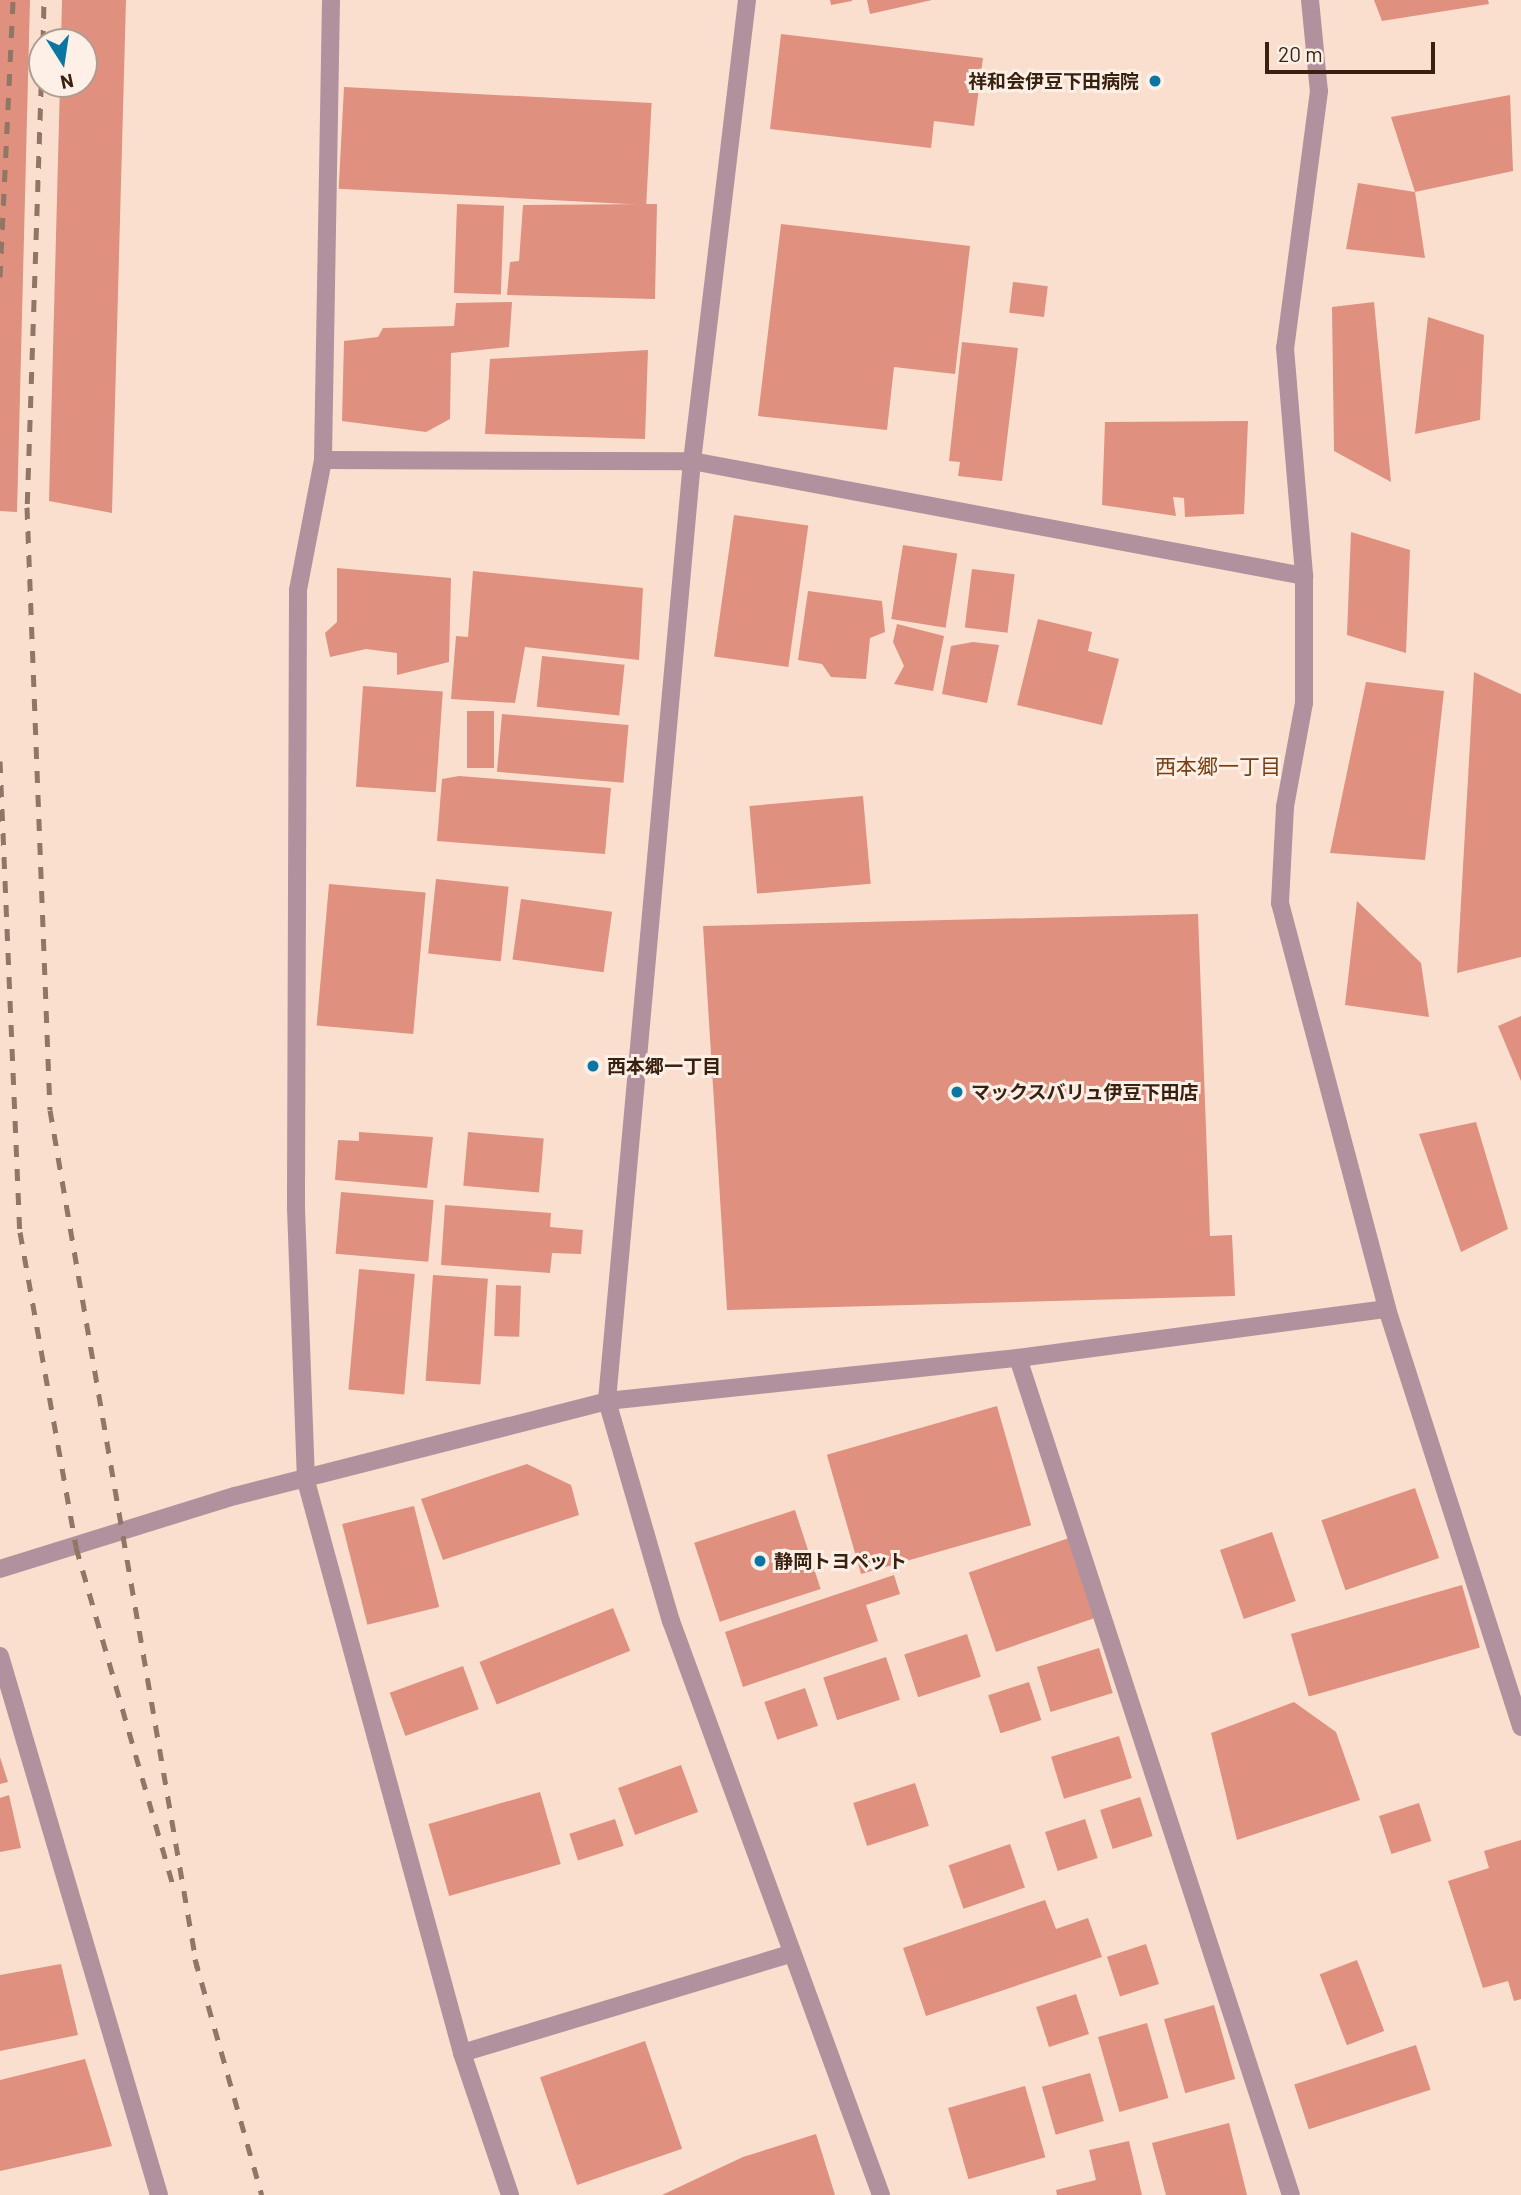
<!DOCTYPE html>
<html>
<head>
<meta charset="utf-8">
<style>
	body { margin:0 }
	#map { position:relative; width:1521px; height:2195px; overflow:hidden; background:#fbdfce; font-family:Barlow,"Noto Sans JP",sans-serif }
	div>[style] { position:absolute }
	.building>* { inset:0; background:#df907f; transform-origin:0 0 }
	.minor>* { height:18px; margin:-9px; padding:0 9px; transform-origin:9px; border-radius:9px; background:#b2919e }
	.rail>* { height:5px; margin-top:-2.5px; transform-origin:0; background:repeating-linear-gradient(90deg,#907664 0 12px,transparent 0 24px) }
	.dots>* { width:19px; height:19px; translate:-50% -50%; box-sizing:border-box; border:4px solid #feefe7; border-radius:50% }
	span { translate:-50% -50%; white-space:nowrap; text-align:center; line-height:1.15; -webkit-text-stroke:6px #feefe7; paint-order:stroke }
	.poi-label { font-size:19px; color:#3a210f; font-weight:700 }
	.right { translate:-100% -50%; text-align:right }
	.left { translate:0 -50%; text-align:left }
	.neighbourhood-label { font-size:21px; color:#793e11 }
	.north { position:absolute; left:28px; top:28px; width:70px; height:70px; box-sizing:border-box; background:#feefe7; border:2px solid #b09d91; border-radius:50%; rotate:168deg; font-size:19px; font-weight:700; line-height:28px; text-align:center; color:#3a210f }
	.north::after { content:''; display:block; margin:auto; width:24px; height:32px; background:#0a76a1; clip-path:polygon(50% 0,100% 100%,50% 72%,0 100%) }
	.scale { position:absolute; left:1265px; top:42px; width:170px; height:32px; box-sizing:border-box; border:4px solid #3a210f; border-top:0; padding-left:9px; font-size:21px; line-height:24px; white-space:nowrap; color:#3a210f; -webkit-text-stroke:5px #feefe7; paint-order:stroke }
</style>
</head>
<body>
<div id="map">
	<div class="building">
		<div style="clip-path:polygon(0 0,30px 0,17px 512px,0 511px)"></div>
		<div style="clip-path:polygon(62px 0,126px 0,112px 513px,49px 501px,60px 84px,84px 84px,84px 42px,61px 42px)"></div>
		<div style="clip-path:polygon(830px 0,852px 0,852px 1px,831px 5px)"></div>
		<div style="clip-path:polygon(867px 0,932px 0,870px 14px)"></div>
		<div style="clip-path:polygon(1374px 0,1488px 0,1489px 4px,1382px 21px)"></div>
		<div style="clip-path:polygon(781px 34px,983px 58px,974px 126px,934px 121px,931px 148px,770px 129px)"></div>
		<div style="left:344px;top:87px;width:308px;height:102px;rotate:3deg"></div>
		<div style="clip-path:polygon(1510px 95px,1513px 171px,1415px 192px,1391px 117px)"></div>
		<div style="clip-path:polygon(1358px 183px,1415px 192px,1425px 258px,1346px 249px)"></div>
		<div style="left:457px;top:204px;width:47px;height:89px;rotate:2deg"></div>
		<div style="clip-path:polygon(657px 204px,655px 299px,507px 295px,510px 262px,519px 261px,523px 205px)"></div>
		<div style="clip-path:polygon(781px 224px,970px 246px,955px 374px,894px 367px,887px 430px,758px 416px)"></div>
		<div style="left:1013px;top:282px;width:35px;height:31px;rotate:7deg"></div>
		<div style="clip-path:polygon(512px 302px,509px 347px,451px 353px,450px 419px,426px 432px,342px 421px,344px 341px,378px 337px,383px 328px,454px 326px,456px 303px)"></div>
		<div style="clip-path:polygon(1374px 302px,1391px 482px,1334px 451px,1332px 307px)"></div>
		<div style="clip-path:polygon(1428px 317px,1484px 335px,1480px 420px,1415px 434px)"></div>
		<div style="clip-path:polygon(962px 342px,1018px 348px,1002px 481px,958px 476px,960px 462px,949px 461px)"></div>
		<div style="clip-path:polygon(648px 350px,645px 439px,485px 434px,490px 359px)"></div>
		<div style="clip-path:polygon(1248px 421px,1244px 514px,1185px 517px,1184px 498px,1173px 497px,1176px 516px,1102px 505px,1105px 422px)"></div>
		<div style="left:734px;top:515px;width:75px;height:143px;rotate:8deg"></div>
		<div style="clip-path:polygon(1351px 532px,1410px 550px,1406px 653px,1347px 635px)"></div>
		<div style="left:903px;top:545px;width:55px;height:75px;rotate:9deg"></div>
		<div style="clip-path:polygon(337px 568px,451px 578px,449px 662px,397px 675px,397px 653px,366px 649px,330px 657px,325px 633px,337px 622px)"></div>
		<div style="left:972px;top:569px;width:43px;height:59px;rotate:7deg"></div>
		<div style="clip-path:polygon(473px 571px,643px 588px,639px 660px,525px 647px,515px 703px,451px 699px,456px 636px,468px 637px)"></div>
		<div style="clip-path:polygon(808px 591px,882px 601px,885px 632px,870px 638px,866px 679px,831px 677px,822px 664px,798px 660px)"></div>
		<div style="clip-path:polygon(1038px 619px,1092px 632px,1088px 651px,1119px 659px,1102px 725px,1017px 705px)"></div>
		<div style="clip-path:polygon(897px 624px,944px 636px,933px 691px,894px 684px,904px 666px,893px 642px)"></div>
		<div style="clip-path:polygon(973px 642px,999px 645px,987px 703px,942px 694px,951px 646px)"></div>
		<div style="left:542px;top:656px;width:83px;height:51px;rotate:6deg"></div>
		<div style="clip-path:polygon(1474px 672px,1521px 694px,1521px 957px,1457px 973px)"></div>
		<div style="clip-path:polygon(1366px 682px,1444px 691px,1425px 860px,1330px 853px)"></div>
		<div style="left:363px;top:686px;width:80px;height:101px;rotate:4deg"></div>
		<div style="left:467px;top:711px;width:27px;height:57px"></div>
		<div style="left:502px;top:714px;width:127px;height:58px;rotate:5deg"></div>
		<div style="clip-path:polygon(459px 776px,611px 788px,605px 854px,437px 841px,442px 779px)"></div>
		<div style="left:863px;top:796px;width:88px;height:114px;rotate:85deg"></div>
		<div style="left:436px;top:879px;width:73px;height:75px;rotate:6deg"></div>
		<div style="left:329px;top:884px;width:97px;height:142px;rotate:5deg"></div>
		<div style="left:521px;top:899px;width:92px;height:61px;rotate:8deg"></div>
		<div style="clip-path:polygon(1357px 901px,1421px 963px,1429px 1017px,1345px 1005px)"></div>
		<div style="clip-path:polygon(1198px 914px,1210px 1236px,1232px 1235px,1235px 1296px,727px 1310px,703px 926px)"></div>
		<div style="clip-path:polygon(1521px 1016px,1521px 1081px,1498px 1026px)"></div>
		<div style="clip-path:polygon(1476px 1122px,1508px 1229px,1461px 1252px,1419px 1134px)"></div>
		<div style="clip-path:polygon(359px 1132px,433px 1137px,427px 1188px,335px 1180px,338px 1140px,359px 1141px)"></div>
		<div style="left:468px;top:1132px;width:76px;height:54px;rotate:5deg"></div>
		<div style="left:341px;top:1192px;width:93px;height:62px;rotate:5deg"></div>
		<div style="clip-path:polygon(445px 1205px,551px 1213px,550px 1227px,583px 1230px,581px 1254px,552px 1253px,550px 1273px,441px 1265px)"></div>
		<div style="left:359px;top:1269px;width:56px;height:121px;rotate:5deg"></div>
		<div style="left:433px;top:1275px;width:55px;height:106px;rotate:4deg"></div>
		<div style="left:496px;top:1285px;width:25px;height:51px;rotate:2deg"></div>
		<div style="left:997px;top:1406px;width:124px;height:177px;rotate:74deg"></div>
		<div style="clip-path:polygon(527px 1464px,571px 1485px,579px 1515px,443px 1560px,421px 1499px)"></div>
		<div style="left:1415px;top:1488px;width:74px;height:99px;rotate:71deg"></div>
		<div style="left:414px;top:1506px;width:104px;height:74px;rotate:76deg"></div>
		<div style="left:795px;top:1510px;width:83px;height:106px;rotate:72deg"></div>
		<div style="left:1272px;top:1532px;width:73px;height:55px;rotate:71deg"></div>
		<div style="left:1069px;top:1538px;width:84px;height:106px;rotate:71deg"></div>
		<div style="clip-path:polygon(894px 1575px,900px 1594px,866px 1605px,878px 1641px,743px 1687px,725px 1632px)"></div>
		<div style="left:1462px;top:1585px;width:65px;height:178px;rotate:74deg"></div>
		<div style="left:613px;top:1608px;width:46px;height:144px;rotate:68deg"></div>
		<div style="left:967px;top:1634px;width:45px;height:66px;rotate:72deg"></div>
		<div style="left:1099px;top:1648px;width:47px;height:65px;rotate:73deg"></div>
		<div style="left:886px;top:1657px;width:45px;height:66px;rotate:72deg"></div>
		<div style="left:463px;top:1666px;width:46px;height:78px;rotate:70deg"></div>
		<div style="left:1029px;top:1682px;width:40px;height:43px;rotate:72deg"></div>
		<div style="left:805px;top:1688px;width:40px;height:43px;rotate:71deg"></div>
		<div style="clip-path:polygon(1294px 1702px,1336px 1732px,1360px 1800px,1237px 1840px,1211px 1733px)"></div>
		<div style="left:1119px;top:1736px;width:44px;height:71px;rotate:73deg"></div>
		<div style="clip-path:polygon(0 1757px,8px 1782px,0 1784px)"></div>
		<div style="left:681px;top:1765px;width:50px;height:67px;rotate:70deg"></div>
		<div style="left:915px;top:1783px;width:45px;height:65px;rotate:72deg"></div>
		<div style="left:540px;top:1792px;width:75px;height:116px;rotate:74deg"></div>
		<div style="clip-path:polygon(9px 1795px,21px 1848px,0 1852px,0 1798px)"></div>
		<div style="left:1140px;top:1797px;width:41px;height:42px;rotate:72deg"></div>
		<div style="left:1419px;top:1803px;width:40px;height:42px;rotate:72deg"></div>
		<div style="left:615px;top:1819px;width:28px;height:48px;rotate:72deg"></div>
		<div style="left:1085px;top:1819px;width:41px;height:42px;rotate:72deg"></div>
		<div style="clip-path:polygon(1521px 1840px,1521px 1999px,1514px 2001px,1508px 1981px,1483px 1988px,1448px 1881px,1489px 1868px,1484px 1851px)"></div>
		<div style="left:1010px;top:1844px;width:46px;height:65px;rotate:71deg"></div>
		<div style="clip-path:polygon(1045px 1900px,1056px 1929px,1088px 1918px,1102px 1957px,926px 2016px,903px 1948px)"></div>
		<div style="left:1146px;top:1944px;width:42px;height:41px;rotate:72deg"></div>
		<div style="left:1357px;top:1960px;width:76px;height:40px;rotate:69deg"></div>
		<div style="clip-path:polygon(61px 1964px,78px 2035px,0 2051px,0 1975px)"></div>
		<div style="left:1076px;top:1994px;width:42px;height:42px;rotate:72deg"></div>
		<div style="left:1214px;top:2005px;width:77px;height:52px;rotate:74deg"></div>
		<div style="left:1147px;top:2023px;width:78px;height:51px;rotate:74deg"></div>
		<div style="left:645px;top:2041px;width:114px;height:111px;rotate:71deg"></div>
		<div style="left:1416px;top:2045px;width:47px;height:128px;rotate:72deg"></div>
		<div style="clip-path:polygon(85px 2059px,112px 2146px,0 2171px,0 2080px)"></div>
		<div style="left:1090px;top:2073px;width:50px;height:50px;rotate:74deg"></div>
		<div style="left:1025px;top:2086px;width:74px;height:80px;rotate:74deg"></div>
		<div style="clip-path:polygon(1229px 2123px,1247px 2195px,1166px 2195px,1152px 2143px)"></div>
		<div style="clip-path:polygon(816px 2134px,835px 2195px,662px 2195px,743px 2157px)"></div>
		<div style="clip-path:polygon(1129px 2141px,1142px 2195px,1057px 2195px,1056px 2190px,1096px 2180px,1089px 2150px)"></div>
	</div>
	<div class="minor">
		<div style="left:331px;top:0;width:460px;rotate:91deg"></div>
		<div style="left:323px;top:460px;width:132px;rotate:100.9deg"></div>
		<div style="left:298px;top:590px;width:618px;rotate:90.19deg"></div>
		<div style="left:296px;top:1208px;width:273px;rotate:87.9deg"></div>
		<div style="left:306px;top:1481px;width:593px;rotate:74.74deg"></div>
		<div style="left:462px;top:2053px;width:150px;rotate:71.3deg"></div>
		<div style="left:747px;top:0;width:464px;rotate:96.8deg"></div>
		<div style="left:692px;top:461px;width:944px;rotate:95.17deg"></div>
		<div style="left:607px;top:1401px;width:229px;rotate:73.8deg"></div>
		<div style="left:671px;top:1621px;width:611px;rotate:69.9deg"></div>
		<div style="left:1310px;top:0;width:91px;rotate:84.4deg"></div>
		<div style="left:1319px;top:91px;width:259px;rotate:97.5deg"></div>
		<div style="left:1285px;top:348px;width:229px;rotate:85.2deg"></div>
		<div style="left:1304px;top:576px;width:127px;rotate:90deg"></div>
		<div style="left:1304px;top:703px;width:106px;rotate:100.4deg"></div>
		<div style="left:1285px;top:807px;width:96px;rotate:93deg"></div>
		<div style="left:1280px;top:903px;width:420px;rotate:75.2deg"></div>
		<div style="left:1387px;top:1309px;width:439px;rotate:72.2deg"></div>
		<div style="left:323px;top:460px;width:369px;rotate:0.2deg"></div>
		<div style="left:692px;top:461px;width:623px;rotate:10.64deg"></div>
		<div style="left:1018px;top:1358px;width:880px;rotate:71.94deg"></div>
		<div style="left:0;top:1569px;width:246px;rotate:-17.3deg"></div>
		<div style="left:235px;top:1496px;width:384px;rotate:-14.3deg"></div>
		<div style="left:607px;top:1401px;width:413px;rotate:-6deg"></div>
		<div style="left:1018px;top:1358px;width:372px;rotate:-7.6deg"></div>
		<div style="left:0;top:1656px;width:562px;rotate:73.56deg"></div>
		<div style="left:462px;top:2053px;width:342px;rotate:-16.8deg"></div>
	</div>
	<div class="rail">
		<div style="left:43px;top:42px;width:42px;rotate:-88.6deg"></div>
		<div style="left:42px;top:60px;width:447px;rotate:91.9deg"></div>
		<div style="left:27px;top:507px;width:603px;rotate:87.82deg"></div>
		<div style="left:50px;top:1110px;width:870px;rotate:80.27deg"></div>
		<div style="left:0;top:277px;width:277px;rotate:-87.3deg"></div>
		<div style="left:0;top:761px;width:471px;rotate:87.6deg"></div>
		<div style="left:20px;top:1232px;width:320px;rotate:79.9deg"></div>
		<div style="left:76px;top:1547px;width:352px;rotate:74deg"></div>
		<div style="left:195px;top:1959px;width:245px;rotate:74.2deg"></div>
	</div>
	<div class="dots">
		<div style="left:1155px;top:81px;background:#0a76a1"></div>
		<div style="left:593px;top:1066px;background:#0a76a1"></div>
		<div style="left:957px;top:1092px;background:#0a76a1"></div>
		<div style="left:760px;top:1561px;background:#0a76a1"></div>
	</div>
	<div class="poi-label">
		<span class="right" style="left:1139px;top:81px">祥和会伊豆下田病院</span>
		<span class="left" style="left:607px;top:1066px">西本郷一丁目</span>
		<span class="left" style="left:971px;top:1092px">マックスバリュ伊豆下田店</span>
		<span class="left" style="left:774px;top:1561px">静岡トヨペット</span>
	</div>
	<div class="neighbourhood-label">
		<span style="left:1218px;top:766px">西本郷一丁目</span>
	</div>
	<div class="north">N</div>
	<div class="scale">20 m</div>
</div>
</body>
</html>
